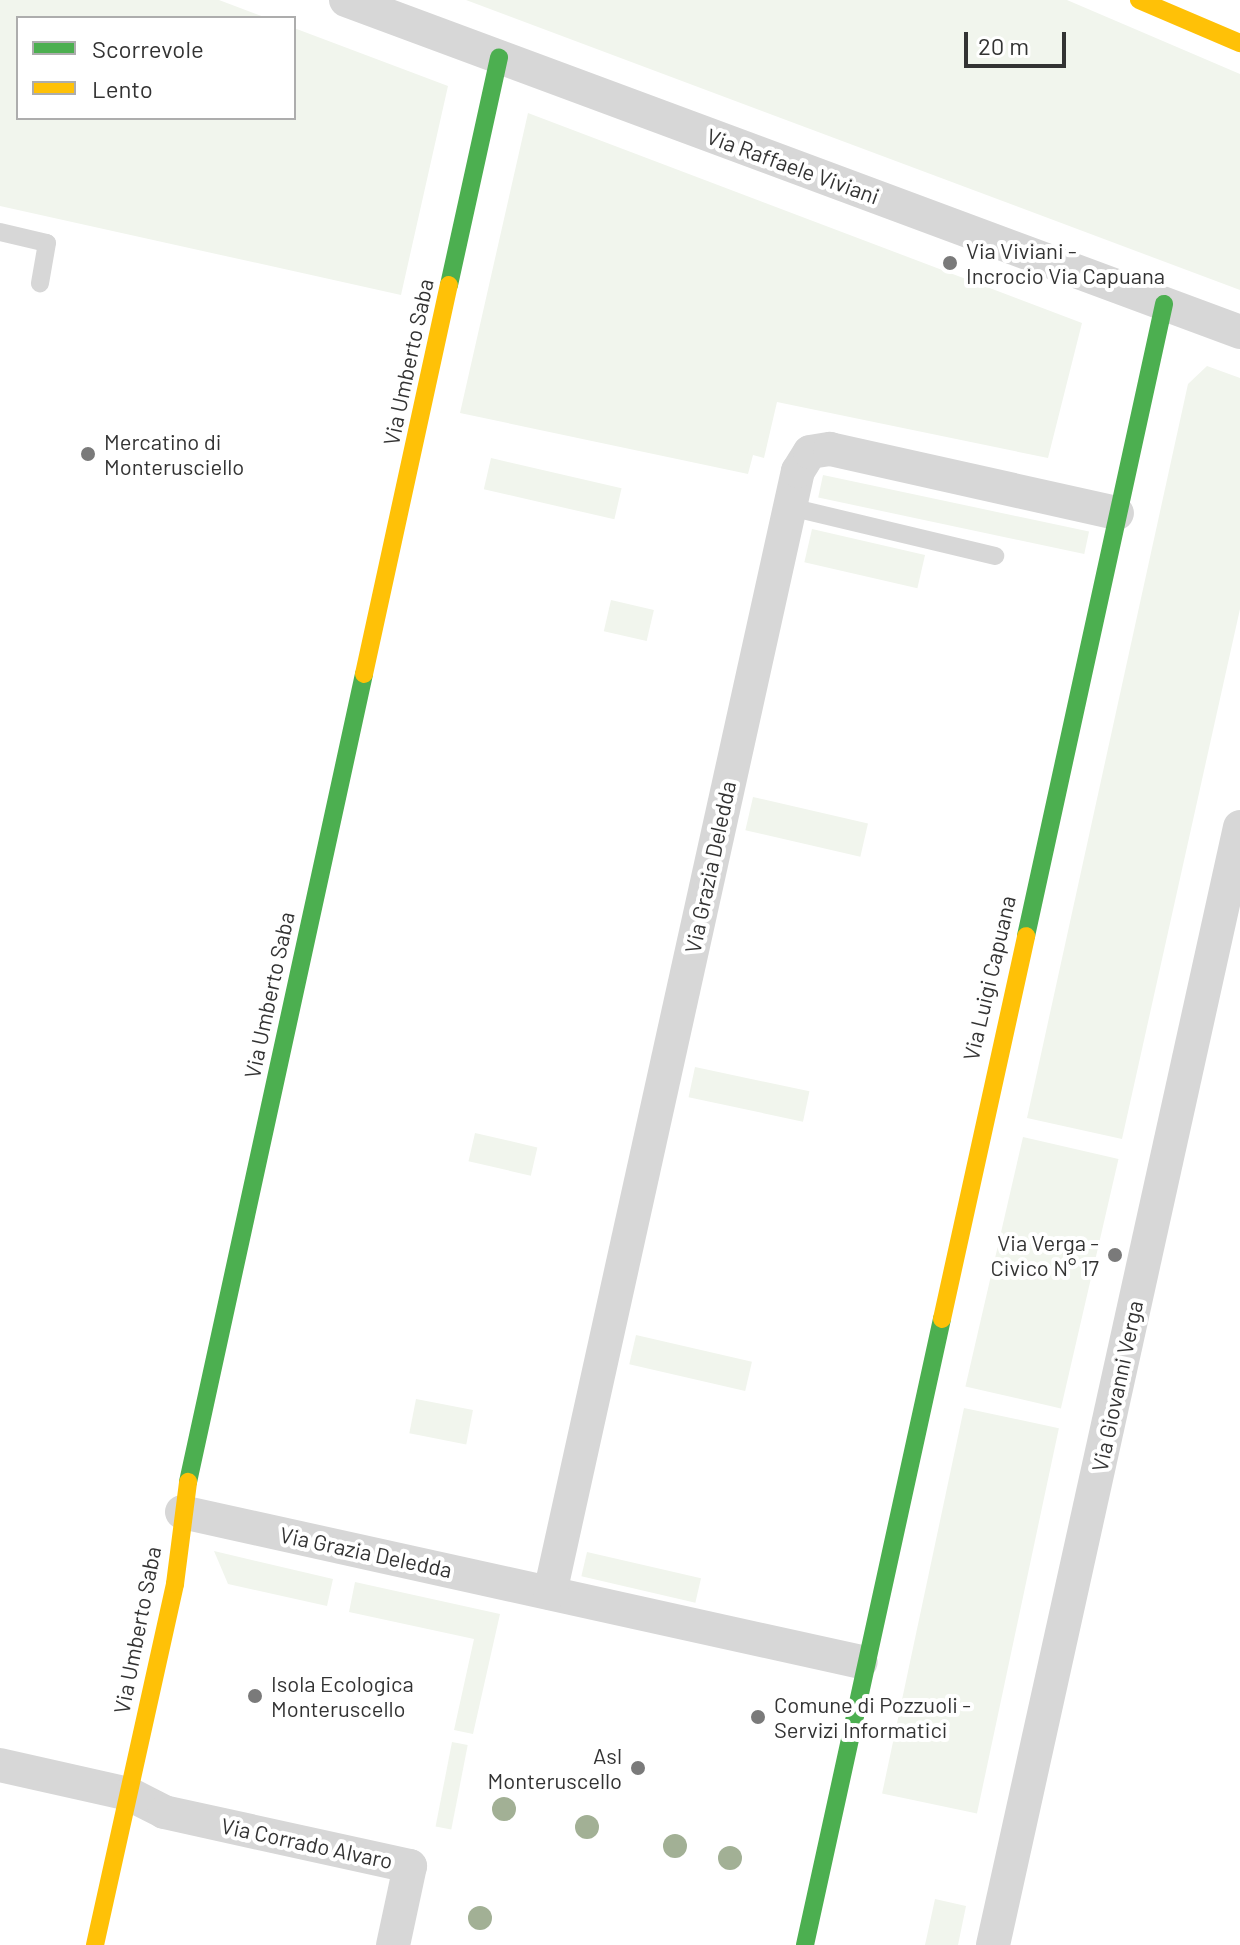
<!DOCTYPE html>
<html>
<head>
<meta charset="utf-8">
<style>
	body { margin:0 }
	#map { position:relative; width:1240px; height:1945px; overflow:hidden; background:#fff; font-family:Barlow,sans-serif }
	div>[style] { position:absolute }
	.green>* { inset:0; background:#f1f5ed; transform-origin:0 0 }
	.lane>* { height:18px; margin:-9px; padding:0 9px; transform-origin:9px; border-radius:9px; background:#d7d7d7 }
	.street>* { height:34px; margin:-17px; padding:0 17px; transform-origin:17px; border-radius:17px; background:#d7d7d7 }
	.fast>* { height:18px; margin:-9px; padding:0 9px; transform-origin:9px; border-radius:9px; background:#4caf50 }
	.slow>* { height:18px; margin:-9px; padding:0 9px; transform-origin:9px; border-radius:9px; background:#ffc107 }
	.trees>* { width:24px; height:24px; margin:-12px; border-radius:50%; background:#a2b095 }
	.dots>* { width:22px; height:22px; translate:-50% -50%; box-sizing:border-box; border:4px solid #fff; border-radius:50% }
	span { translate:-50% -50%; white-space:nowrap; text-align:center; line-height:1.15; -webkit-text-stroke:8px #fff; paint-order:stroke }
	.street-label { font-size:22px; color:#333 }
	.poi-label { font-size:22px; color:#333 }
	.left { translate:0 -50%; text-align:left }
	.right { translate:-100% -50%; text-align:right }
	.legend { position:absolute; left:16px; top:16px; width:280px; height:104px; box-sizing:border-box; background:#fff; border:2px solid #adadad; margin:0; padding:10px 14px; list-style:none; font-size:24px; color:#333 }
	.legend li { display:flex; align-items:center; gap:16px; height:40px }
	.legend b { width:40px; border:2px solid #adadad }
	.scale { position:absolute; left:964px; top:32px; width:102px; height:36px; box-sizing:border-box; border:4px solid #333; border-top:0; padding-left:10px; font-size:24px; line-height:28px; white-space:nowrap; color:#333; -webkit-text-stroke:6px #fff; paint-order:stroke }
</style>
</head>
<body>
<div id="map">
	<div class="green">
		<div style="clip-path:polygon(0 0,219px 0,267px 18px,18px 18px,18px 118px,294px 118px,294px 28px,448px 86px,401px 295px,0 206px)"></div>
		<div style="clip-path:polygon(466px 0,1067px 0,1240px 74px,1240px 290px)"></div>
		<div style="clip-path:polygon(528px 113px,1082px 323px,1048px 458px,777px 402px,764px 458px,753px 455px,748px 474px,460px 413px)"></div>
		<div style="clip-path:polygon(1207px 366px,1240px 378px,1240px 609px,1122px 1139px,1027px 1118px,1188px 384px)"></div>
		<div style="left:491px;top:458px;width:134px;height:32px;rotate:13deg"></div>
		<div style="left:823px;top:475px;width:272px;height:23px;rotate:12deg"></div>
		<div style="left:812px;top:529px;width:116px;height:34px;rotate:13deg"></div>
		<div style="left:611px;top:600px;width:44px;height:32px;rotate:13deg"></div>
		<div style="left:753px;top:797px;width:118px;height:34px;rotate:13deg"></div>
		<div style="left:695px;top:1067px;width:117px;height:31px;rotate:12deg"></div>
		<div style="left:475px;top:1133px;width:64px;height:29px;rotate:13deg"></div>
		<div style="left:1023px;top:1137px;width:98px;height:256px;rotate:13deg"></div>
		<div style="left:636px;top:1335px;width:119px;height:30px;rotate:13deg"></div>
		<div style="left:416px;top:1399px;width:58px;height:35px;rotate:11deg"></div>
		<div style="left:964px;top:1408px;width:97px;height:394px;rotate:12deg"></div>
		<div style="clip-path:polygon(214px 1551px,333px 1579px,327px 1606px,228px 1584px)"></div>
		<div style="left:587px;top:1552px;width:117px;height:25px;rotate:13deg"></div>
		<div style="clip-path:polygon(355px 1582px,500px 1614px,473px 1734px,454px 1730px,474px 1639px,349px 1612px)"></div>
		<div style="left:452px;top:1742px;width:16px;height:86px;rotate:11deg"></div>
		<div style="clip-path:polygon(935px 1899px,966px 1906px,958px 1945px,925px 1945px)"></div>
	</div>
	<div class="lane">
		<div style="left:0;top:232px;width:48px;rotate:13.2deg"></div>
		<div style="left:47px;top:243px;width:41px;rotate:99.9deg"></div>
		<div style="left:790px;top:507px;width:211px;rotate:13.4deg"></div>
	</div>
	<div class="street">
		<div style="left:346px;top:0;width:954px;rotate:20.37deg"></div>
		<div style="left:182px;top:1512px;width:695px;rotate:12.46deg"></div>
		<div style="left:550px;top:1593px;width:1149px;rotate:-77.54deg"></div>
		<div style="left:798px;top:471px;width:22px;rotate:-58deg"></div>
		<div style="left:810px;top:452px;width:20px;rotate:-9deg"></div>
		<div style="left:830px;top:449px;width:294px;rotate:12.6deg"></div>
		<div style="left:0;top:1765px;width:132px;rotate:12.7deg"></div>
		<div style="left:129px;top:1794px;width:39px;rotate:27deg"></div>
		<div style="left:164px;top:1812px;width:252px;rotate:12.4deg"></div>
		<div style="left:410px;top:1866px;width:81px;rotate:102.1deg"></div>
		<div style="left:993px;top:1945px;width:1145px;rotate:-77.54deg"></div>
	</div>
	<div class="fast">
		<div style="left:449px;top:285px;width:233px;rotate:-77.6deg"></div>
		<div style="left:1026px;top:936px;width:647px;rotate:-77.68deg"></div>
		<div style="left:188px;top:1482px;width:827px;rotate:-77.71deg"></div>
		<div style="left:805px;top:1945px;width:641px;rotate:-77.66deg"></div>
	</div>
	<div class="slow">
		<div style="left:1139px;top:0;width:110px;rotate:23.1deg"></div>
		<div style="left:364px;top:674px;width:398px;rotate:-77.7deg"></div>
		<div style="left:942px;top:1319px;width:392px;rotate:-77.6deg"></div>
		<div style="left:95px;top:1945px;width:370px;rotate:-77.5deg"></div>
		<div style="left:175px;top:1584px;width:103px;rotate:-82.7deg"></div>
	</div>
	<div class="trees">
		<div style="left:504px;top:1809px"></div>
		<div style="left:587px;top:1827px"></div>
		<div style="left:675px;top:1846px"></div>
		<div style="left:730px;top:1858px"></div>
		<div style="left:480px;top:1918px"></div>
	</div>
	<div class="dots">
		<div style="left:950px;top:263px;background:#7a7a7a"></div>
		<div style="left:88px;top:454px;background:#7a7a7a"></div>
		<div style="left:1115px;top:1255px;background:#7a7a7a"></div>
		<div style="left:255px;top:1696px;background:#7a7a7a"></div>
		<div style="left:758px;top:1717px;background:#7a7a7a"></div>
		<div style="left:638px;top:1768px;background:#7a7a7a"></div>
	</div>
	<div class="street-label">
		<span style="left:793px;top:166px;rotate:20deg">Via Raffaele Viviani</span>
		<span style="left:408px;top:362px;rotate:-78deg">Via Umberto Saba</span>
		<span style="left:710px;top:867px;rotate:-78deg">Via Grazia Deledda</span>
		<span style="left:989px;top:978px;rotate:-77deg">Via Luigi Capuana</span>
		<span style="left:269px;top:995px;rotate:-78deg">Via Umberto Saba</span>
		<span style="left:1117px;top:1386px;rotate:-78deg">Via Giovanni Verga</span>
		<span style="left:366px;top:1552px;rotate:12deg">Via Grazia Deledda</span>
		<span style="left:137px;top:1630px;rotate:-79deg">Via Umberto Saba</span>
		<span style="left:307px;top:1843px;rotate:12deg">Via Corrado Alvaro</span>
	</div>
	<div class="poi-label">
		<span class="left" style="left:966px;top:263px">Via Viviani -<br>Incrocio Via Capuana</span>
		<span class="left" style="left:104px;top:454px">Mercatino di<br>Monterusciello</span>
		<span class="right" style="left:1099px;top:1255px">Via Verga -<br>Civico N° 17</span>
		<span class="left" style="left:271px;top:1696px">Isola Ecologica<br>Monteruscello</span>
		<span class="left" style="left:774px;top:1717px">Comune di Pozzuoli -<br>Servizi Informatici</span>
		<span class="right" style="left:622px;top:1768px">Asl<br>Monteruscello</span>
	</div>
	<ul class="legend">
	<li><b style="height:10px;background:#4caf50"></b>Scorrevole</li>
	<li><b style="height:10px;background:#ffc107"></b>Lento</li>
	</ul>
	<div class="scale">20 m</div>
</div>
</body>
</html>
